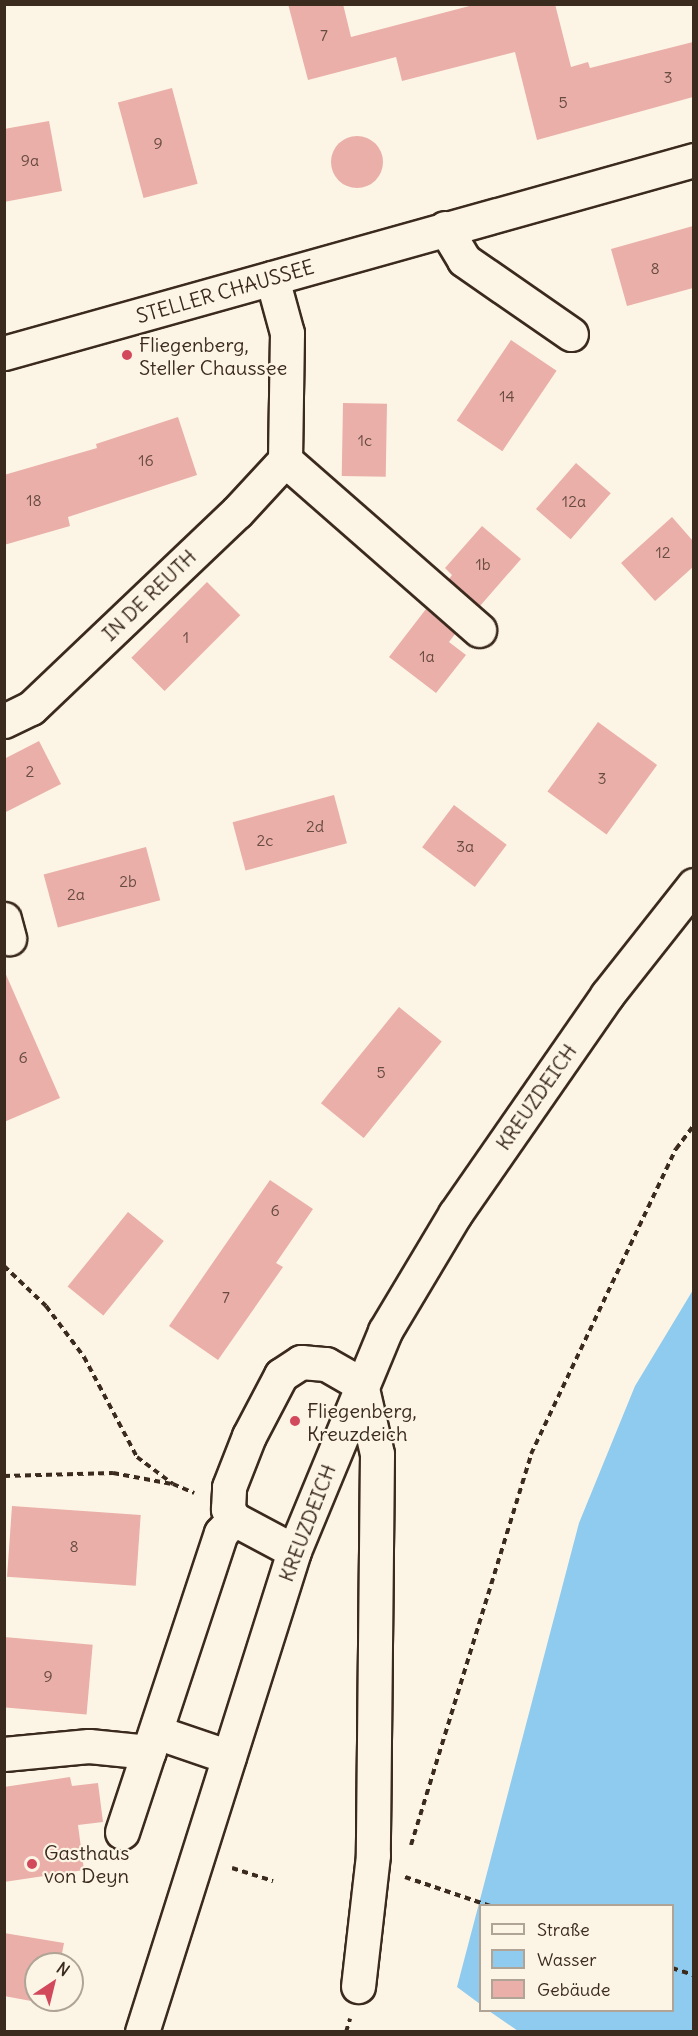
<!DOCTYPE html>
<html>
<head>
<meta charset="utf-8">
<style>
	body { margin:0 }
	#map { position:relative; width:698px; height:2036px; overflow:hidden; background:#fcf5e5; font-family:Delius,sans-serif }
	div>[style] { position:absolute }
	.water>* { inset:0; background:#8fcaef }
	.building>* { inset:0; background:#eaafa8; transform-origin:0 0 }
	.round { border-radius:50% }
	.path>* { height:4px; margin-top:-2px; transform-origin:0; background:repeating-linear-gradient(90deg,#3b2a1e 0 6px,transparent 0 10.5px) }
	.roads { filter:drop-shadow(2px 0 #3b2a1e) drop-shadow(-2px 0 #3b2a1e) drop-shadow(0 2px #3b2a1e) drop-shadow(0 -2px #3b2a1e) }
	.minor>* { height:33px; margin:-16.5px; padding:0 16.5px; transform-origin:16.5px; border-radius:16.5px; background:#fcf5e5 }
	.dots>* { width:16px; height:16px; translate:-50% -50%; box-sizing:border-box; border:3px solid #fcf5e5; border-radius:50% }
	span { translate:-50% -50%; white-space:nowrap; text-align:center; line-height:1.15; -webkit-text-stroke:4.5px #fcf5e5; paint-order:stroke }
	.number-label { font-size:16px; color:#674b40 }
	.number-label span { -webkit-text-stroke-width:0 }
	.street-label { font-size:20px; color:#3b2a1e }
	.poi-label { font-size:20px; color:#3b2a1e }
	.left { translate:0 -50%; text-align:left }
	.frame { position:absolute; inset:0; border:6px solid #3b2a1e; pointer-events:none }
	.legend { position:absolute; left:479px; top:1904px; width:195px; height:108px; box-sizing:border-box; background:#fcf5e5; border:2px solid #afa495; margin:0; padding:8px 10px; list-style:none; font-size:18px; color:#3b2a1e }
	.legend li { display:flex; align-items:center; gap:12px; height:30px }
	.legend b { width:30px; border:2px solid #afa495 }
	.north { position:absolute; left:24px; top:1952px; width:60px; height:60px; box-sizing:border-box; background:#fcf5e5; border:2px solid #afa495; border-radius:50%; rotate:35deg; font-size:16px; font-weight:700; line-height:24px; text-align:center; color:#3b2a1e }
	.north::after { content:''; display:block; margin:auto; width:21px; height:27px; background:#d1495b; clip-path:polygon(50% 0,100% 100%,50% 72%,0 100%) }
</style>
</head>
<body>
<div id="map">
	<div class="water">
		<div style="clip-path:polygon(693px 1290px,693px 2031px,518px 2031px,489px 2011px,672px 2010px,672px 1906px,480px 1906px,480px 2004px,457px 1987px,579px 1523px,635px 1386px)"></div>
	</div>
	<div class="building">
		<div style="clip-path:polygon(288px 4px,343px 4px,351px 37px,477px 4px,555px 4px,571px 67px,588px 62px,590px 68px,693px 42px,693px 97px,537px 140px,515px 52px,402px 81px,396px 57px,308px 80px)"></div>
		<div style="left:172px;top:88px;width:99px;height:56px;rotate:75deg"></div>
		<div style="clip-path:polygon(49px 121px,62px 191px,4px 202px,4px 129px)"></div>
		<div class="round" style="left:331px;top:136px;width:52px;height:52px"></div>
		<div style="clip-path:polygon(693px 226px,693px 288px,627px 306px,611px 249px)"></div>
		<div style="left:511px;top:340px;width:55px;height:97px;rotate:34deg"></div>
		<div style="left:343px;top:403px;width:44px;height:73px;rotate:1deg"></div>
		<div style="clip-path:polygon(178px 417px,197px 475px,68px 517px,70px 526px,4px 545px,4px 475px,97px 448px,96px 444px)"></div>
		<div style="left:576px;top:463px;width:46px;height:61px;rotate:41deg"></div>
		<div style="clip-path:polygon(672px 517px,693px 541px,693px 567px,655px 601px,621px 563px)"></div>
		<div style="clip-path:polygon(482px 526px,521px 559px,480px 606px,449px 579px,452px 575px,445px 568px)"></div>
		<div style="left:207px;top:582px;width:47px;height:107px;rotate:45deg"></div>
		<div style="clip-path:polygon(426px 609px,455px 634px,449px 642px,466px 655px,436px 693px,389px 657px)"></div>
		<div style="left:598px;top:722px;width:73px;height:86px;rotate:36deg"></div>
		<div style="clip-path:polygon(39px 741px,61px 784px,4px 813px,4px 759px)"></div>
		<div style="left:334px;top:795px;width:50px;height:105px;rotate:75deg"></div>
		<div style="left:454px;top:805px;width:66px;height:53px;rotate:37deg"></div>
		<div style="left:146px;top:847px;width:55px;height:106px;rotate:75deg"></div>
		<div style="clip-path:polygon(4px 970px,60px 1098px,4px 1122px)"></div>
		<div style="left:399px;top:1007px;width:55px;height:124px;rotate:39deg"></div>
		<div style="clip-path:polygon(270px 1180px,313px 1209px,276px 1263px,283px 1267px,218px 1360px,169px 1326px)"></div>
		<div style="left:128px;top:1212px;width:46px;height:96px;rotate:39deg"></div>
		<div style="left:12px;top:1506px;width:129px;height:71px;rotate:4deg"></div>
		<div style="left:4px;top:1637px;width:89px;height:70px;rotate:5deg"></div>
		<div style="clip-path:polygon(70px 1777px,72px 1786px,98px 1783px,103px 1822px,78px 1825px,84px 1870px,4px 1882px,4px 1787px)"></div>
		<div style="clip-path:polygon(4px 1933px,64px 1943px,60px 1964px,36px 1964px,36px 2000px,54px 2000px,53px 2005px,4px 1996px)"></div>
	</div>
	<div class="path">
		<div style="left:4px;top:1266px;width:58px;rotate:43.6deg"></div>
		<div style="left:46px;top:1306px;width:64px;rotate:53.3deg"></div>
		<div style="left:84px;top:1357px;width:113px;rotate:62.1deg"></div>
		<div style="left:137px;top:1457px;width:45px;rotate:36.9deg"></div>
		<div style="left:173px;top:1484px;width:23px;rotate:23deg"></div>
		<div style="left:4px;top:1476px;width:109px;rotate:-1.6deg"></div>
		<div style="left:113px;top:1473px;width:60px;rotate:10.6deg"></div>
		<div style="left:411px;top:1845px;width:409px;rotate:-72.9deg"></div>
		<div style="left:531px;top:1454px;width:338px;rotate:-64.6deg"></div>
		<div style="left:676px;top:1149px;width:30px;rotate:-53deg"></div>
		<div style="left:232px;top:1868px;width:43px;rotate:17.6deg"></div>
		<div style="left:405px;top:1877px;width:90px;rotate:18.8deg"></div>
		<div style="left:672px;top:1968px;width:23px;rotate:18deg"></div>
		<div style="left:346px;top:2032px;width:14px;rotate:-73deg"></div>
	</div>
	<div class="roads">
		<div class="minor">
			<div style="left:445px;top:228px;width:37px;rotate:59deg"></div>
			<div style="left:464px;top:260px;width:130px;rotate:34.7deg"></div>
			<div style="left:4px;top:353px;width:716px;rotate:-15.63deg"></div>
			<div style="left:285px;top:460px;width:258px;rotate:41.2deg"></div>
			<div style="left:4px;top:721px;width:30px;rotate:-26deg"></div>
			<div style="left:31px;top:708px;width:284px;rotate:-43.6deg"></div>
			<div style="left:237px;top:512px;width:71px;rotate:-47.3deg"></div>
			<div style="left:285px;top:460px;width:127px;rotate:-89.1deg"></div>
			<div style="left:287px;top:333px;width:57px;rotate:-105.3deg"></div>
			<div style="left:4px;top:919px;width:20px;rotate:75deg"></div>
			<div style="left:294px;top:1551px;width:68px;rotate:-151.9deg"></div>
			<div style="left:234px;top:1519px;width:12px;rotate:-121deg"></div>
			<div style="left:228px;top:1509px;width:22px;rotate:-87deg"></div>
			<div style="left:229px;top:1487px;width:55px;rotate:-68.6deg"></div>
			<div style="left:249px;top:1436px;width:69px;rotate:-62.3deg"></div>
			<div style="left:281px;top:1375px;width:24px;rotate:-33deg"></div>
			<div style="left:301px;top:1362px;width:25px;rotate:5deg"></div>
			<div style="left:326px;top:1364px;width:40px;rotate:29.7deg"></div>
			<div style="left:361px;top:1384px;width:72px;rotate:77.1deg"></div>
			<div style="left:377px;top:1454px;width:401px;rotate:90.6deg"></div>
			<div style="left:373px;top:1855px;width:132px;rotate:96.5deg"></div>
			<div style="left:156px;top:1732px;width:77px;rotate:18.9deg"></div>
			<div style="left:4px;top:1754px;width:85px;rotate:-5.4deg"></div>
			<div style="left:89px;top:1746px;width:60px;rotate:5.7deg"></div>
			<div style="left:122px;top:1832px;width:315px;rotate:-71.7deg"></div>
			<div style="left:221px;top:1533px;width:19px;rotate:-47deg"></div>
			<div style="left:142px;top:2032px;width:504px;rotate:-72.46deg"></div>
			<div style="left:294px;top:1551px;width:238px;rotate:-67.5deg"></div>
			<div style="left:385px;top:1331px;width:136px;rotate:-59.1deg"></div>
			<div style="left:455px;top:1214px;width:267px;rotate:-55.2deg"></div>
			<div style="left:607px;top:995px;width:140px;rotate:-51.7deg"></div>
		</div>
	</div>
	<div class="dots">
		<div style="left:127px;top:355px;background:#d1495b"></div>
		<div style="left:295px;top:1421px;background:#d1495b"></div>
		<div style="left:32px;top:1864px;background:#d1495b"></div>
	</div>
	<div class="number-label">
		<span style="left:324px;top:35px">7</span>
		<span style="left:668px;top:77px">3</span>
		<span style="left:563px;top:102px">5</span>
		<span style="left:158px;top:143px">9</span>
		<span style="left:30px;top:160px">9a</span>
		<span style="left:655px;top:268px">8</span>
		<span style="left:507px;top:396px">14</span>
		<span style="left:365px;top:440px">1c</span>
		<span style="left:146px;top:460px">16</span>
		<span style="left:34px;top:500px">18</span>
		<span style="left:574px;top:501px">12a</span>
		<span style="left:663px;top:552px">12</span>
		<span style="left:483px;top:564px">1b</span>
		<span style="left:186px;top:637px">1</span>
		<span style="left:427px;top:656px">1a</span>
		<span style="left:30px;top:771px">2</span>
		<span style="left:602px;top:778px">3</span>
		<span style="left:315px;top:826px">2d</span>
		<span style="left:265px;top:840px">2c</span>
		<span style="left:465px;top:846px">3a</span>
		<span style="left:128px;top:881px">2b</span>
		<span style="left:76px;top:894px">2a</span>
		<span style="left:23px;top:1057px">6</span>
		<span style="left:381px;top:1072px">5</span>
		<span style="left:275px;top:1210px">6</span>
		<span style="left:226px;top:1297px">7</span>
		<span style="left:74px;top:1546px">8</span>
		<span style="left:48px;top:1676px">9</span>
	</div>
	<div class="street-label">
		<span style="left:225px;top:291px;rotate:-16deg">STELLER CHAUSSEE</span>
		<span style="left:149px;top:595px;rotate:-44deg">IN DE REUTH</span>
		<span style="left:536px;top:1097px;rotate:-55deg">KREUZDEICH</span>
		<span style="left:307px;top:1523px;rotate:-69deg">KREUZDEICH</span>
	</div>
	<div class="poi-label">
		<span class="left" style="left:139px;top:356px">Fliegenberg,<br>Steller Chaussee</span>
		<span class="left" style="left:307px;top:1422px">Fliegenberg,<br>Kreuzdeich</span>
		<span class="left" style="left:44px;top:1864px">Gasthaus<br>von Deyn</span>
	</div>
	<div class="frame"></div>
	<ul class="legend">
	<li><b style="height:8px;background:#fcf5e5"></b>Straße</li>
	<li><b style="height:16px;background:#8fcaef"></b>Wasser</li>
	<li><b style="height:16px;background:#eaafa8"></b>Gebäude</li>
	</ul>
	<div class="north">N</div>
</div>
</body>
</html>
